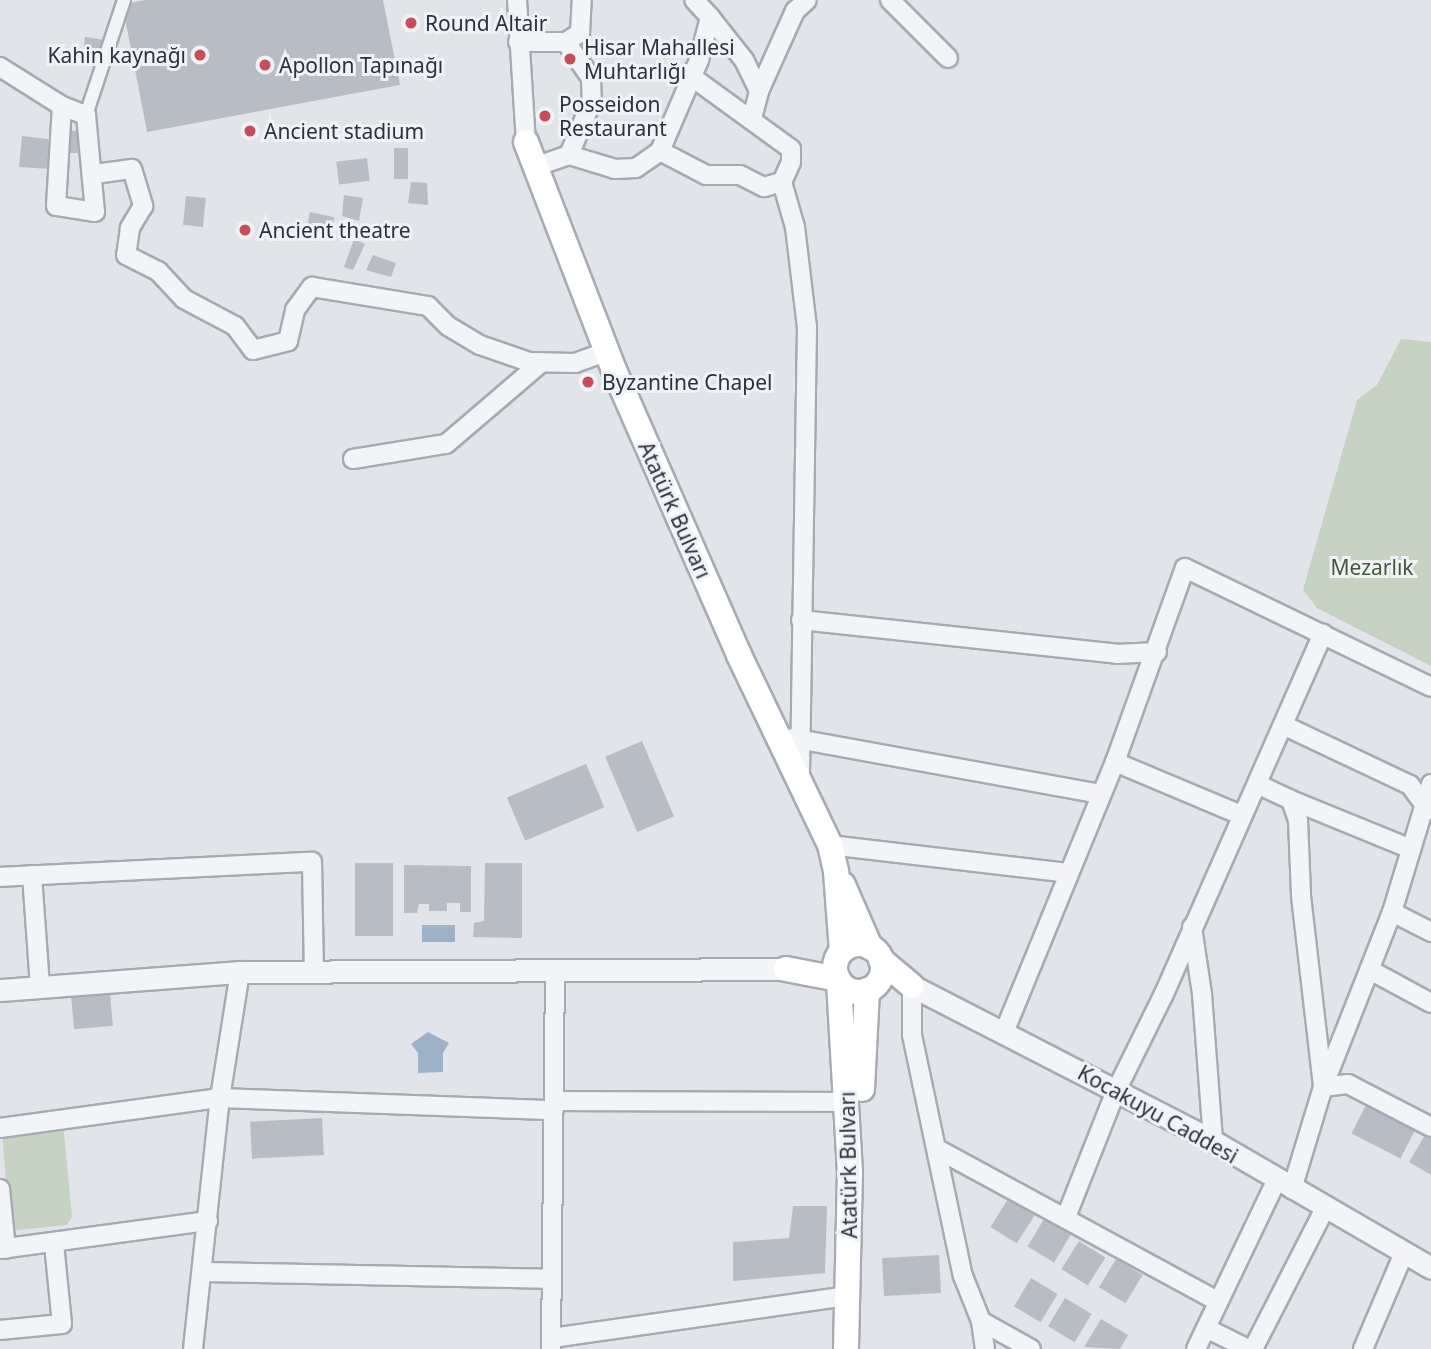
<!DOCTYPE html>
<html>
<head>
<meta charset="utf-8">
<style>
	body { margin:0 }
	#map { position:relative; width:1431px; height:1349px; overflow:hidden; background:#e1e4e9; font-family:"Noto Sans",sans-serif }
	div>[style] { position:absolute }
	.green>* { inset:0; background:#c6d2c2 }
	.water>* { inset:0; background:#9db1c7; transform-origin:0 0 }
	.building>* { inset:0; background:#b8bdc5; transform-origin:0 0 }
	.roads { filter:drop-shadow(2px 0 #a6abb3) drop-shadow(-2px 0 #a6abb3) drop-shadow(0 2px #a6abb3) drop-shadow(0 -2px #a6abb3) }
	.pedestrian>* { height:12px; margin:-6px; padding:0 6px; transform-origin:6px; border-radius:6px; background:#f3f4f7 }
	.minor>* { height:18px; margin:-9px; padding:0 9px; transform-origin:9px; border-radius:9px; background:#f3f4f7 }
	.tertiary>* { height:21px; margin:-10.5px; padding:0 10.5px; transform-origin:10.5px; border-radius:10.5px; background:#f3f4f7 }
	.secondary>* { height:24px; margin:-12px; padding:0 12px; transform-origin:12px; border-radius:12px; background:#fff }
	.secondary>.ring { margin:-12px; padding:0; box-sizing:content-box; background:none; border:24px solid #fff; border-radius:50% }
	.dots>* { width:19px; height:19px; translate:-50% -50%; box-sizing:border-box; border:4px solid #f0f2f6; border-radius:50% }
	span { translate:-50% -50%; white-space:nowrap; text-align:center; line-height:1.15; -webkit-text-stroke:6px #f0f2f6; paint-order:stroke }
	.poi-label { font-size:21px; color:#2a313f }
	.left { translate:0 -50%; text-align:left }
	.right { translate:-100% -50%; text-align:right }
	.street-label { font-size:21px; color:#2a313f }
	.park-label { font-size:21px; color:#3e5a38 }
</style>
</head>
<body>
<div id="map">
	<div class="green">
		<div style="clip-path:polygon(1401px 339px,1431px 342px,1431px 666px,1317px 608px,1303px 590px,1357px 400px,1377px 385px)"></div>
		<div style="clip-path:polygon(63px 1123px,72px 1217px,67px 1225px,10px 1231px,2px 1132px)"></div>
	</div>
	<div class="water">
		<div style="left:422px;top:925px;width:33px;height:17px"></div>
		<div style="clip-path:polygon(428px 1032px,449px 1043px,443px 1053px,443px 1072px,418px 1073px,418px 1053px,411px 1044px)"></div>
	</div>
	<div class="building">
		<div style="clip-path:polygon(146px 0,383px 0,400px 85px,147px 132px,125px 18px,130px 3px)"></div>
		<div style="clip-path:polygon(85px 37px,104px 40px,96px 67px,82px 63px)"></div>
		<div style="clip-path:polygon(65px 130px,85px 132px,87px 153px,65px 153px)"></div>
		<div style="clip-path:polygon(22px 136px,48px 139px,50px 169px,19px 167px)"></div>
		<div style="left:394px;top:148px;width:14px;height:31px"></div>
		<div style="left:367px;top:158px;width:23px;height:31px;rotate:83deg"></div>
		<div style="clip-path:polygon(411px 182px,427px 183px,428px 205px,408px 203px)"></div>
		<div style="clip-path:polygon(344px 195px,363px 198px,359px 221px,342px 216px)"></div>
		<div style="left:186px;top:196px;width:20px;height:29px;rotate:6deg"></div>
		<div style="left:310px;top:212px;width:25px;height:18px;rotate:12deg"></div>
		<div style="clip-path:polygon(354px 239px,365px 244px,353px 270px,344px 267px)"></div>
		<div style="clip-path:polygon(373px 255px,396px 263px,391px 277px,366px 270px)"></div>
		<div style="left:642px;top:741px;width:82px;height:40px;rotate:67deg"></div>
		<div style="left:586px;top:764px;width:47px;height:86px;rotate:67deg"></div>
		<div style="left:355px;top:863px;width:38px;height:73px"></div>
		<div style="clip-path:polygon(485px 863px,522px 863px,522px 938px,473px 937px,474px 923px,484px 921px)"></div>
		<div style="clip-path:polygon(404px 865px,471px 866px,471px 912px,460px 912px,460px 903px,447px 903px,447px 911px,429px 911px,429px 904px,419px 904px,417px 913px,404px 913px)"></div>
		<div style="left:110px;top:993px;width:33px;height:39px;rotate:85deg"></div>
		<div style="left:1366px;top:1105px;width:55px;height:32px;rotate:27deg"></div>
		<div style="left:322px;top:1118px;width:37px;height:72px;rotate:87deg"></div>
		<div style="clip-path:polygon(1425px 1135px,1431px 1138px,1431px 1175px,1409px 1162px)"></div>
		<div style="left:1008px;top:1199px;width:31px;height:33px;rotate:32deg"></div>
		<div style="clip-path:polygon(793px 1206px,827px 1206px,825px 1273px,733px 1281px,733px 1242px,789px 1238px)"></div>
		<div style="left:1044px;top:1219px;width:31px;height:32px;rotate:31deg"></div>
		<div style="left:1079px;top:1241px;width:31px;height:33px;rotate:32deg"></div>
		<div style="left:939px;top:1255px;width:38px;height:57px;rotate:87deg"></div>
		<div style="left:1116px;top:1259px;width:31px;height:33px;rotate:31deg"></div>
		<div style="left:1031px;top:1278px;width:31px;height:33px;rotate:31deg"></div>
		<div style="left:1065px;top:1298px;width:31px;height:33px;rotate:31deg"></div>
		<div style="clip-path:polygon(1101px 1319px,1128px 1335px,1120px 1349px,1084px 1347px)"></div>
	</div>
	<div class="roads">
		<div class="pedestrian">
			<div style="left:86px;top:115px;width:121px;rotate:-71.7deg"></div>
		</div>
		<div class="minor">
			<div style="left:517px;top:0;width:142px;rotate:86.4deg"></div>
			<div style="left:890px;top:0;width:82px;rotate:45deg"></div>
			<div style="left:710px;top:17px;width:55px;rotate:51.7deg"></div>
			<div style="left:744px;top:60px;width:34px;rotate:64deg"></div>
			<div style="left:518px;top:42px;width:48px"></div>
			<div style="left:566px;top:42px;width:17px;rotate:-33deg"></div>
			<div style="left:580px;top:33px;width:33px;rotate:-87deg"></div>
			<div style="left:566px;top:42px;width:44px;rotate:55.2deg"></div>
			<div style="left:591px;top:78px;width:23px;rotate:88deg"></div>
			<div style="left:592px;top:101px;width:59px;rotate:113.1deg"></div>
			<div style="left:0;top:67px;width:73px;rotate:32.2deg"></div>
			<div style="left:692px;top:77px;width:122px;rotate:36deg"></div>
			<div style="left:791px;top:149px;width:13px;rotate:90deg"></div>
			<div style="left:791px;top:162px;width:22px;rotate:114deg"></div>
			<div style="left:782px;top:182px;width:47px;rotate:73.9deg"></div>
			<div style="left:795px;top:227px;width:101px;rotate:83.2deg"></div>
			<div style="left:807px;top:327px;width:450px;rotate:90.9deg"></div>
			<div style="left:62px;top:106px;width:26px;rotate:21deg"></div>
			<div style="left:86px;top:115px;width:97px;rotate:84.7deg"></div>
			<div style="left:95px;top:212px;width:39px;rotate:-171deg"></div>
			<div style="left:56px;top:206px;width:100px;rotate:-86.6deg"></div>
			<div style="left:752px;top:118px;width:28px;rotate:-75deg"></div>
			<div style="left:759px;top:91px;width:88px;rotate:-65.8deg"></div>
			<div style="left:795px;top:11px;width:16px;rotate:-43deg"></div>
			<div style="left:660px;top:151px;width:52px;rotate:27.6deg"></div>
			<div style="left:706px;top:175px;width:34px"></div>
			<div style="left:740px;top:175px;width:27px;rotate:27deg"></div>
			<div style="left:764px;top:187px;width:19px;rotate:-16deg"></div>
			<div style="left:537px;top:166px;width:34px;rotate:-19deg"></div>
			<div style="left:569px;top:155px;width:48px;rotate:16.9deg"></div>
			<div style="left:615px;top:169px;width:21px;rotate:-3deg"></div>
			<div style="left:636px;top:168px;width:29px;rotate:-35deg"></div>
			<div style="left:660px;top:151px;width:99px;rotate:-66.8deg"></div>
			<div style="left:699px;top:60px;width:44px;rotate:-75.7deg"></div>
			<div style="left:710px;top:17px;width:23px;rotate:-133deg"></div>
			<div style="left:95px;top:174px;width:37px;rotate:-8deg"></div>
			<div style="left:132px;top:169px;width:39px;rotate:73deg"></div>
			<div style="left:143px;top:206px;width:26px;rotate:121deg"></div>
			<div style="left:130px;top:228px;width:27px;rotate:98deg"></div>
			<div style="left:126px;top:255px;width:36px;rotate:27deg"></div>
			<div style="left:158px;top:271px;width:38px;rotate:47deg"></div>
			<div style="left:184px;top:299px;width:58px;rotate:27.9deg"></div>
			<div style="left:235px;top:326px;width:30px;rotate:53deg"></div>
			<div style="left:253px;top:350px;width:36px;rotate:-14deg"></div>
			<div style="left:288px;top:341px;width:32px;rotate:-77deg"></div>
			<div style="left:295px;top:310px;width:29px;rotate:-54deg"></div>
			<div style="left:312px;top:287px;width:118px;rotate:9.3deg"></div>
			<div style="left:428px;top:306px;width:28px;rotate:45deg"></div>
			<div style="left:448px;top:326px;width:37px;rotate:31deg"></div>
			<div style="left:480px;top:345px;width:52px;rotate:19.1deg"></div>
			<div style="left:529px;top:362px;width:46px;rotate:1.2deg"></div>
			<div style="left:575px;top:363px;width:33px;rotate:-20deg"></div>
			<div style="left:353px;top:459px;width:94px;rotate:-9.2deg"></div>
			<div style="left:446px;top:444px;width:126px;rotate:-40.5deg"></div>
			<div style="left:801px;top:620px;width:318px;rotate:6.1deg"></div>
			<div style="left:1117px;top:654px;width:40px;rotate:-2.9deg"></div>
			<div style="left:1283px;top:725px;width:140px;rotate:25.3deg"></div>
			<div style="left:1410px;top:785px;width:31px;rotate:54deg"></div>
			<div style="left:792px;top:738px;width:312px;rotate:10.3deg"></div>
			<div style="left:1115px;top:762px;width:137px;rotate:22.8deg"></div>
			<div style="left:1257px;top:784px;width:38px;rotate:25deg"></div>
			<div style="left:1291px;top:800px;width:21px;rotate:71deg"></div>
			<div style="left:1298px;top:820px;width:76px;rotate:87.7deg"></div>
			<div style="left:1301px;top:896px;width:192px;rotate:83.4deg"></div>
			<div style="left:1323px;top:1087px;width:107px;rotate:106.9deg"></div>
			<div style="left:1431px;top:784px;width:134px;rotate:106.9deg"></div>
			<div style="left:1392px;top:912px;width:188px;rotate:111.5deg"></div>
			<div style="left:1323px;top:1087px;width:25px;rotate:-7deg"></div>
			<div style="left:1348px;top:1084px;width:93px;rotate:27.4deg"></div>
			<div style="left:1291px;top:800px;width:130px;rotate:22.2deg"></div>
			<div style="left:830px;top:845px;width:239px;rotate:6.7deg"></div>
			<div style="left:32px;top:875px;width:112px;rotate:85.9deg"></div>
			<div style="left:0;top:877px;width:312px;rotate:-2.8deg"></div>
			<div style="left:312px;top:862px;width:110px;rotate:89deg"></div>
			<div style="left:1392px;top:912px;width:44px;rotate:27.1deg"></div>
			<div style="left:1192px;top:927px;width:68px;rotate:81.5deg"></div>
			<div style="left:1202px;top:994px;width:147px;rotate:85.7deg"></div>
			<div style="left:1370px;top:970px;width:69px;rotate:28.4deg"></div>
			<div style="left:912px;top:986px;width:49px;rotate:90deg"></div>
			<div style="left:912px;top:1035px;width:246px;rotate:78.1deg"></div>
			<div style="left:963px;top:1276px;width:48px;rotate:68.2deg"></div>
			<div style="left:981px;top:1321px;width:28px;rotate:82deg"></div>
			<div style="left:1005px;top:1030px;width:290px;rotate:-67.7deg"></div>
			<div style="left:1115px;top:762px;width:206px;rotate:-70.2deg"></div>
			<div style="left:1185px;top:568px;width:273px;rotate:25.8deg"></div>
			<div style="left:554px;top:1101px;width:294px;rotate:0.2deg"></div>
			<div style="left:0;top:1128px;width:222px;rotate:-7.8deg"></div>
			<div style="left:220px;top:1098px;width:334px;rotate:2.1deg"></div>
			<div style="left:939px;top:1150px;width:316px;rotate:28.5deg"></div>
			<div style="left:0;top:1189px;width:60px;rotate:84.3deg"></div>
			<div style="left:1066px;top:1217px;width:136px;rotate:-68.4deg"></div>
			<div style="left:1116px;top:1091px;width:108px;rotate:-63.7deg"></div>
			<div style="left:1164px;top:994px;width:394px;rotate:-66.2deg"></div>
			<div style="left:0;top:1249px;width:210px;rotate:-7.7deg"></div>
			<div style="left:202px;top:1272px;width:350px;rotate:1.1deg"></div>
			<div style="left:981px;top:1321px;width:57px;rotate:29.2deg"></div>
			<div style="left:1206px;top:1328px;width:47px;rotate:26.6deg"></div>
			<div style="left:0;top:1330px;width:62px;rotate:-5.5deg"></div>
			<div style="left:62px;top:1324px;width:80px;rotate:-95.7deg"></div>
			<div style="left:552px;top:1338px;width:299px;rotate:-8.1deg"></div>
			<div style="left:193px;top:1349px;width:252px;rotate:-83.9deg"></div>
			<div style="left:220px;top:1098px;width:128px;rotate:-81deg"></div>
			<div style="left:551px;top:1349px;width:376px;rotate:-89.4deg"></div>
			<div style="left:1196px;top:1349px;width:188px;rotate:-64.5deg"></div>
			<div style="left:1253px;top:1349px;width:158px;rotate:-62.9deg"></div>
			<div style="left:1363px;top:1349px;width:104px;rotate:-66.9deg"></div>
		</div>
		<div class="tertiary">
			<div style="left:912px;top:986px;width:339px;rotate:27.2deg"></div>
			<div style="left:1213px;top:1141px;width:252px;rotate:30.2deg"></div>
			<div style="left:0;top:990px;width:241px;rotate:-4.3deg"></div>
			<div style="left:240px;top:972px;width:546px;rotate:-0.31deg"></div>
		</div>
		<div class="secondary">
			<div style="left:526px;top:142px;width:244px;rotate:68.9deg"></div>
			<div style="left:614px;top:370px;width:311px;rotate:66.3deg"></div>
			<div style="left:739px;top:655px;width:211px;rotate:64.4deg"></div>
			<div style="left:830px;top:845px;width:28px;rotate:77deg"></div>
			<div style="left:836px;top:872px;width:79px;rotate:85.7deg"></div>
			<div style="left:843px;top:885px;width:68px;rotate:66.5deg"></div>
			<div class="ring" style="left:835px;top:944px;width:24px;height:24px"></div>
			<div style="left:881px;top:960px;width:40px;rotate:40deg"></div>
			<div style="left:786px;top:969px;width:53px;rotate:10.9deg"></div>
			<div style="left:839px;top:982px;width:190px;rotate:86.7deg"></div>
			<div style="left:850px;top:1172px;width:177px;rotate:91.3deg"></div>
			<div style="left:862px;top:1089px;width:99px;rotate:-87.1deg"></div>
		</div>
	</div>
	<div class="dots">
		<div style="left:411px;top:23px;background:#c84c5c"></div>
		<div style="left:200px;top:55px;background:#c84c5c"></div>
		<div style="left:570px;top:59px;background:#c84c5c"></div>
		<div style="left:265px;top:65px;background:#c84c5c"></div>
		<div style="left:545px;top:116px;background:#c84c5c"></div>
		<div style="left:250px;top:131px;background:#c84c5c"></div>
		<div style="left:245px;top:230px;background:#c84c5c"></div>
		<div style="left:588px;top:382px;background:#c84c5c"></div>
	</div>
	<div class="poi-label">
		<span class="left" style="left:425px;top:23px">Round Altair</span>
		<span class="left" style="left:584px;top:59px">Hisar Mahallesi<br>Muhtarlığı</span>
		<span class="right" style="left:186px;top:55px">Kahin kaynağı</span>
		<span class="left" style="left:279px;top:65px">Apollon Tapınağı</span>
		<span class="left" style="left:559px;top:116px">Posseidon<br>Restaurant</span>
		<span class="left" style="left:264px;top:131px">Ancient stadium</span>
		<span class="left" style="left:259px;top:230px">Ancient theatre</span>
		<span class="left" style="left:602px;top:382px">Byzantine Chapel</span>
	</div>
	<div class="street-label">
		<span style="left:675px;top:510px;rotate:66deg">Atatürk Bulvarı</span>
		<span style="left:1158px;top:1114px;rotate:29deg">Kocakuyu Caddesi</span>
		<span style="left:848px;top:1165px;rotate:-91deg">Atatürk Bulvarı</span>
	</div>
	<div class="park-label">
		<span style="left:1372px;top:567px">Mezarlık</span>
	</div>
</div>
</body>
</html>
